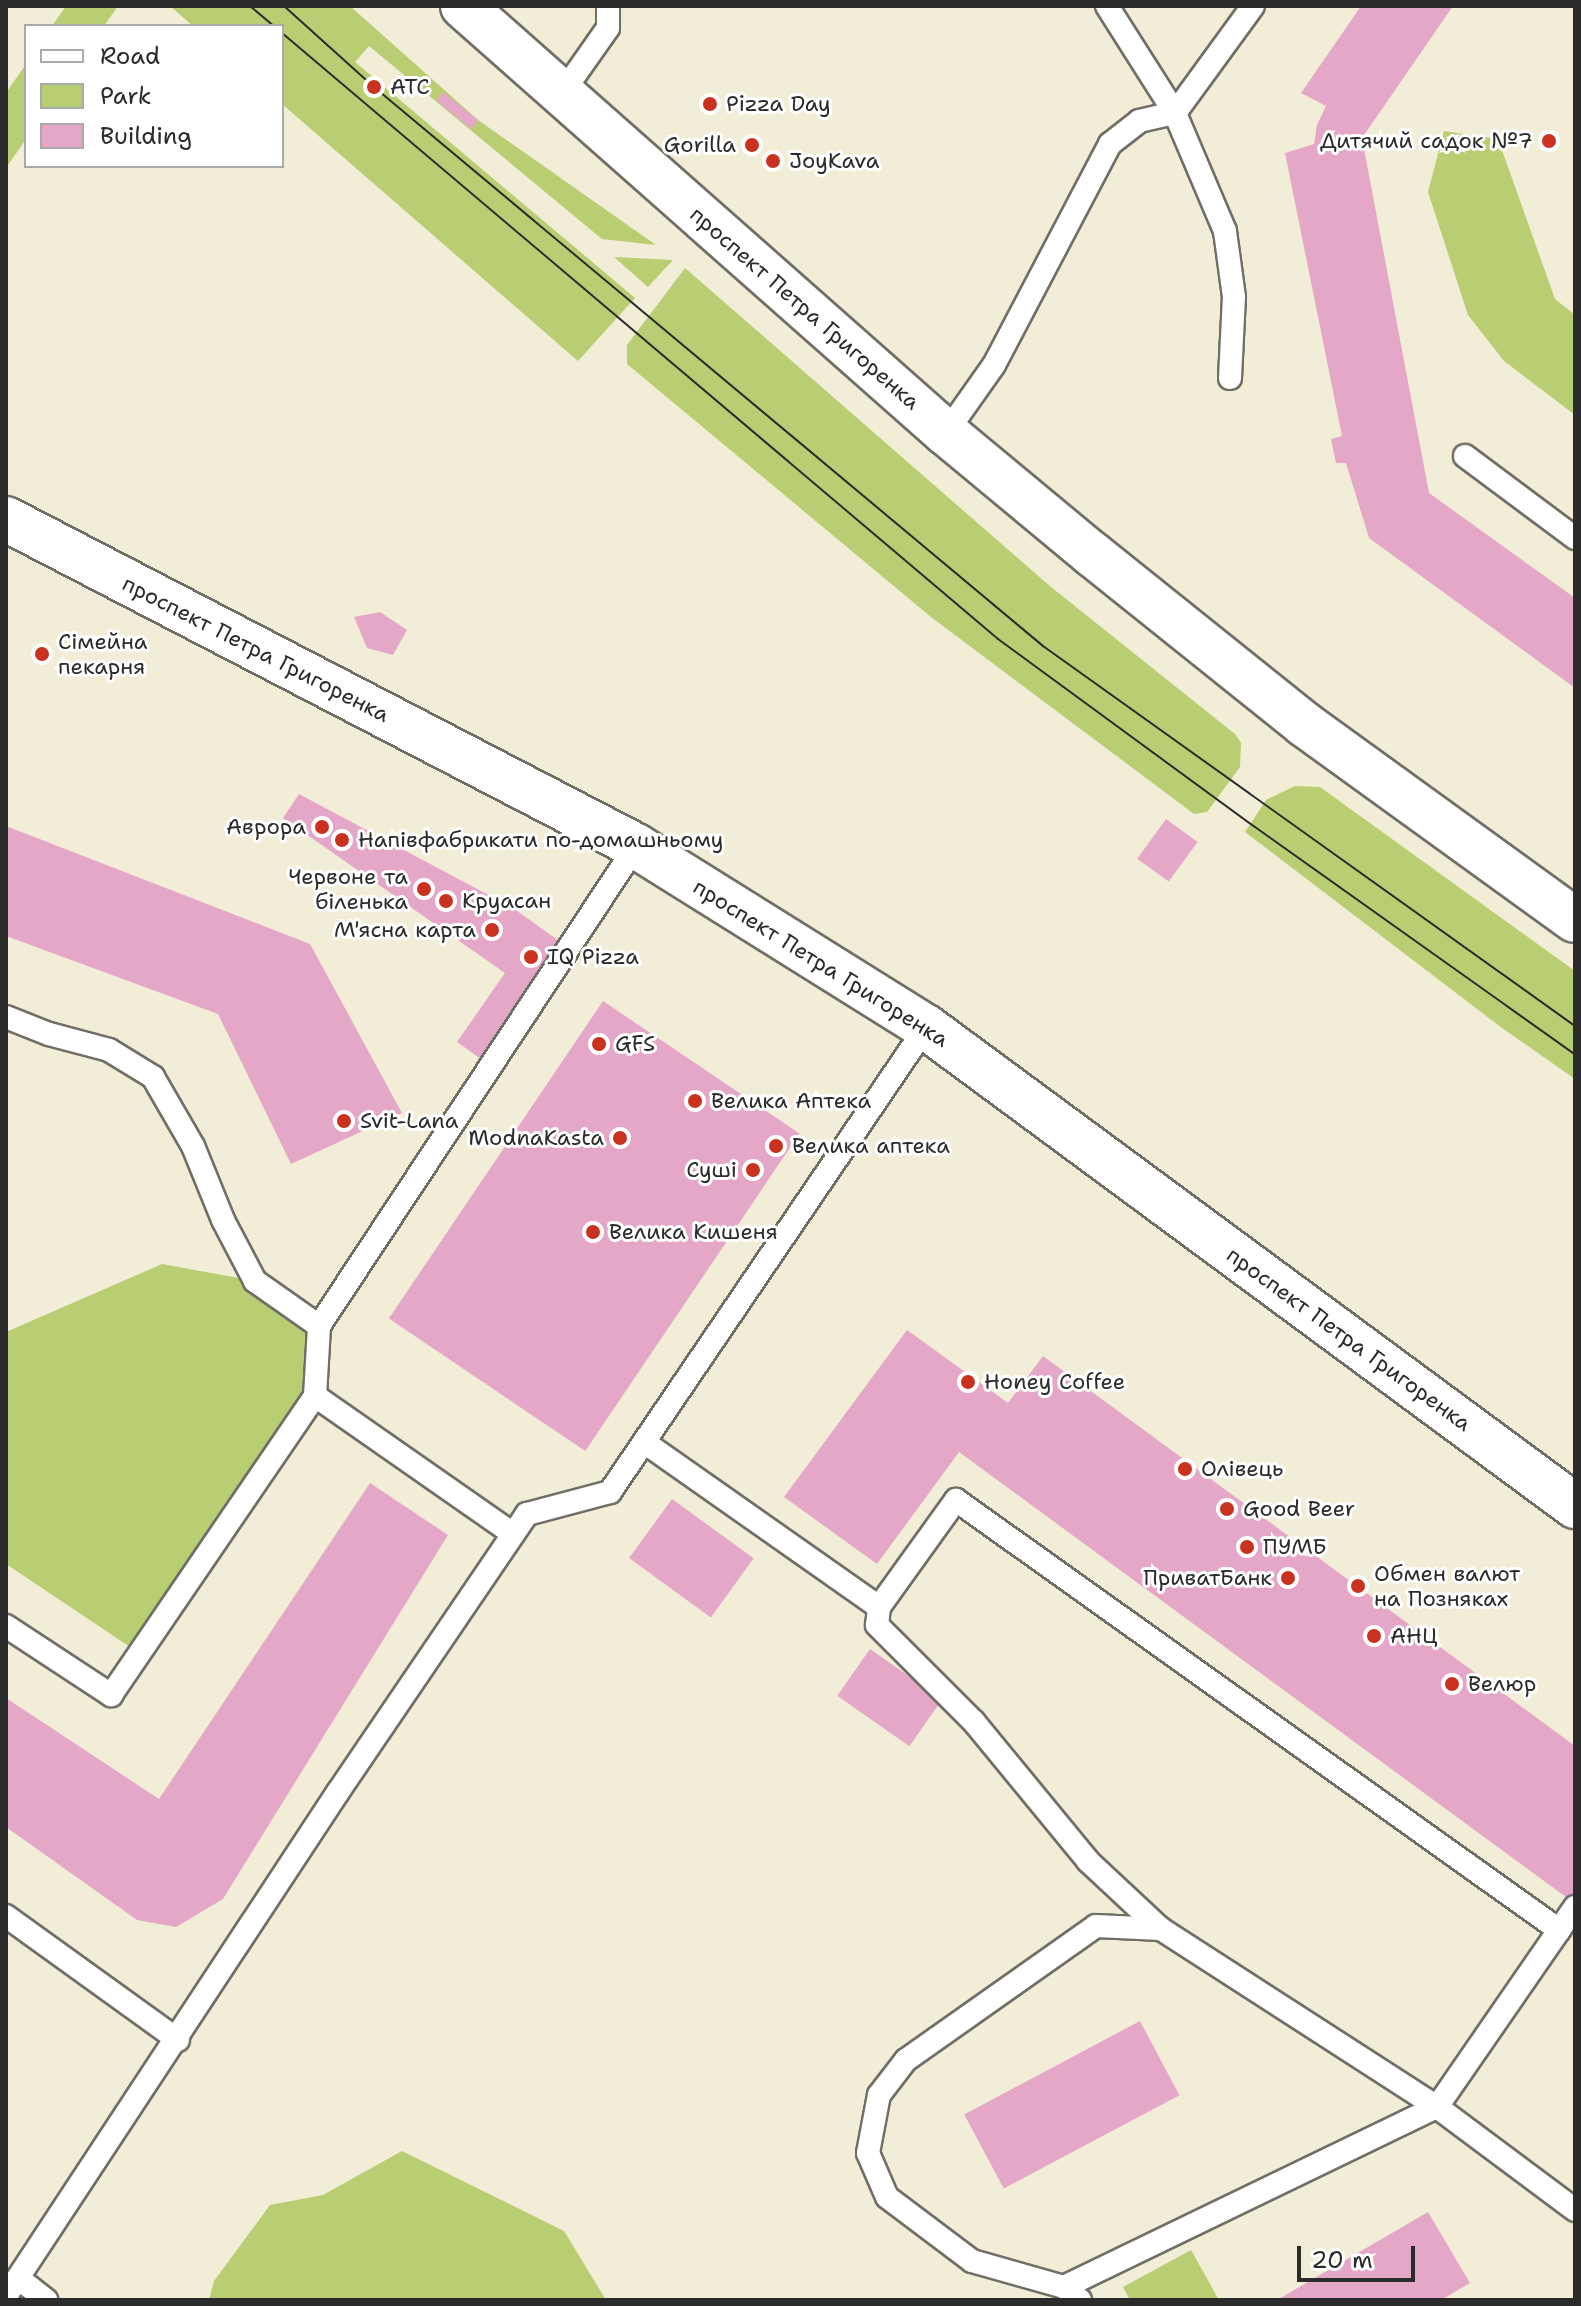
<!DOCTYPE html>
<html>
<head>
<meta charset="utf-8">
<style>
	body { margin:0 }
	#map { position:relative; width:1581px; height:2306px; overflow:hidden; background:#f1edd7; font-family:"Shantell Sans",sans-serif }
	div>[style] { position:absolute }
	.green>* { inset:0; background:#b9ce72 }
	.building>* { inset:0; background:#e5a7c7; transform-origin:0 0 }
	.roads { filter:drop-shadow(2px 0 #706f67) drop-shadow(-2px 0 #706f67) drop-shadow(0 2px #706f67) drop-shadow(0 -2px #706f67) }
	.service>* { height:22px; margin:-11px; padding:0 11px; transform-origin:11px; border-radius:11px; background:#fff }
	.secondary>* { height:44px; margin:-22px; padding:0 22px; transform-origin:22px; border-radius:22px; background:#fff }
	.tram>* { height:2px; margin:-1px; padding:0 1px; transform-origin:1px; border-radius:1px; background:#2b2b2b }
	.dots>* { width:22px; height:22px; translate:-50% -50%; box-sizing:border-box; border:4px solid #fff; border-radius:50% }
	span { translate:-50% -50%; white-space:nowrap; text-align:center; line-height:1.15; -webkit-text-stroke:6px #fff; paint-order:stroke }
	.poi-label { font-size:22px; color:#2b2b2b }
	.left { translate:0 -50%; text-align:left }
	.right { translate:-100% -50%; text-align:right }
	.street-label { font-size:22px; color:#2b2b2b }
	.frame { position:absolute; inset:0; border:8px solid #2b2b2b; pointer-events:none }
	.legend { position:absolute; left:24px; top:24px; width:260px; height:144px; box-sizing:border-box; background:#fff; border:2px solid #aaa; margin:0; padding:10px 14px; list-style:none; font-size:24px; color:#2b2b2b }
	.legend li { display:flex; align-items:center; gap:16px; height:40px }
	.legend b { width:40px; border:2px solid #aaa }
	.scale { position:absolute; left:1297px; top:2246px; width:118px; height:36px; box-sizing:border-box; border:4px solid #2b2b2b; border-top:0; padding-left:10px; font-size:24px; line-height:28px; white-space:nowrap; color:#2b2b2b; -webkit-text-stroke:6px #fff; paint-order:stroke }
</style>
</head>
<body>
<div id="map">
	<div class="green">
		<div style="clip-path:polygon(66px 6px,118px 6px,104px 26px,52px 26px)"></div>
		<div style="clip-path:polygon(170px 6px,350px 6px,478px 120px,656px 245px,602px 239px,369px 46px,355px 62px,635px 298px,578px 361px,282px 104px,282px 26px,193px 26px)"></div>
		<div style="clip-path:polygon(26px 64px,26px 139px,6px 168px,6px 93px)"></div>
		<div style="clip-path:polygon(1444px 131px,1498px 139px,1555px 299px,1575px 315px,1575px 415px,1504px 361px,1468px 315px,1428px 192px)"></div>
		<div style="clip-path:polygon(614px 257px,673px 260px,648px 287px)"></div>
		<div style="clip-path:polygon(685px 268px,1051px 587px,1235px 734px,1241px 743px,1240px 767px,1207px 812px,1194px 814px,931px 617px,627px 364px,627px 345px)"></div>
		<div style="clip-path:polygon(1295px 786px,1320px 787px,1575px 971px,1575px 1079px,1502px 1028px,1245px 832px,1266px 800px)"></div>
		<div style="clip-path:polygon(162px 1264px,255px 1281px,319px 1326px,315px 1396px,139px 1653px,6px 1564px,6px 1332px)"></div>
		<div style="clip-path:polygon(402px 2151px,564px 2231px,606px 2300px,209px 2300px,214px 2281px,270px 2205px,323px 2195px)"></div>
		<div style="clip-path:polygon(1191px 2250px,1219px 2300px,1130px 2300px,1123px 2287px)"></div>
	</div>
	<div class="building">
		<div style="clip-path:polygon(1361px 6px,1453px 6px,1362px 138px,1429px 493px,1575px 598px,1575px 688px,1369px 538px,1346px 463px,1336px 463px,1331px 439px,1342px 436px,1285px 153px,1314px 144px,1317px 125px,1326px 106px,1301px 93px)"></div>
		<div style="left:443px;top:92px;width:45px;height:11px;rotate:39deg"></div>
		<div style="clip-path:polygon(380px 612px,407px 630px,393px 655px,367px 648px,354px 617px)"></div>
		<div style="clip-path:polygon(299px 794px,513px 908px,562px 943px,481px 1059px,457px 1042px,505px 973px,283px 818px)"></div>
		<div style="left:1166px;top:819px;width:39px;height:49px;rotate:36deg"></div>
		<div style="clip-path:polygon(6px 826px,310px 944px,402px 1113px,291px 1164px,218px 1014px,6px 936px)"></div>
		<div style="left:603px;top:1001px;width:237px;height:383px;rotate:34deg"></div>
		<div style="clip-path:polygon(907px 1330px,1008px 1403px,1043px 1356px,1575px 1746px,1575px 1893px,1570px 1900px,959px 1452px,877px 1564px,784px 1497px)"></div>
		<div style="clip-path:polygon(370px 1483px,448px 1535px,223px 1899px,176px 1927px,137px 1920px,6px 1827px,6px 1698px,159px 1799px)"></div>
		<div style="left:672px;top:1499px;width:101px;height:73px;rotate:36deg"></div>
		<div style="left:870px;top:1649px;width:88px;height:57px;rotate:35deg"></div>
		<div style="left:1140px;top:2021px;width:84px;height:199px;rotate:62deg"></div>
		<div style="clip-path:polygon(1428px 2212px,1470px 2283px,1441px 2300px,1277px 2300px)"></div>
	</div>
	<div class="roads">
		<div class="service">
			<div style="left:563px;top:92px;width:78px;rotate:-54.9deg"></div>
			<div style="left:608px;top:28px;width:22px;rotate:-90deg"></div>
			<div style="left:1230px;top:378px;width:81px;rotate:-87.2deg"></div>
			<div style="left:1234px;top:297px;width:67px;rotate:-97.8deg"></div>
			<div style="left:1225px;top:231px;width:128px;rotate:-113deg"></div>
			<div style="left:1175px;top:113px;width:132px;rotate:-53.9deg"></div>
			<div style="left:946px;top:433px;width:83px;rotate:-54.8deg"></div>
			<div style="left:994px;top:365px;width:250px;rotate:-62.3deg"></div>
			<div style="left:1110px;top:144px;width:37px;rotate:-38deg"></div>
			<div style="left:1139px;top:121px;width:37px;rotate:-13deg"></div>
			<div style="left:1175px;top:113px;width:127px;rotate:-122.4deg"></div>
			<div style="left:1465px;top:456px;width:137px;rotate:36.7deg"></div>
			<div style="left:6px;top:1017px;width:46px;rotate:21.6deg"></div>
			<div style="left:49px;top:1034px;width:62px;rotate:14.9deg"></div>
			<div style="left:109px;top:1050px;width:52px;rotate:31.5deg"></div>
			<div style="left:153px;top:1077px;width:80px;rotate:59.9deg"></div>
			<div style="left:193px;top:1146px;width:80px;rotate:67.9deg"></div>
			<div style="left:223px;top:1220px;width:69px;rotate:62.3deg"></div>
			<div style="left:255px;top:1281px;width:78px;rotate:35.1deg"></div>
			<div style="left:644px;top:1442px;width:287px;rotate:35.1deg"></div>
			<div style="left:879px;top:1607px;width:132px;rotate:-54.3deg"></div>
			<div style="left:956px;top:1500px;width:741px;rotate:35.49deg"></div>
			<div style="left:513px;top:1534px;width:241px;rotate:-145.1deg"></div>
			<div style="left:315px;top:1396px;width:70px;rotate:-86.7deg"></div>
			<div style="left:319px;top:1326px;width:575px;rotate:-56.56deg"></div>
			<div style="left:879px;top:1607px;width:18px;rotate:96deg"></div>
			<div style="left:877px;top:1625px;width:137px;rotate:45deg"></div>
			<div style="left:974px;top:1722px;width:180px;rotate:50.6deg"></div>
			<div style="left:1088px;top:1861px;width:100px;rotate:43deg"></div>
			<div style="left:6px;top:1626px;width:126px;rotate:33.3deg"></div>
			<div style="left:111px;top:1695px;width:362px;rotate:-55.7deg"></div>
			<div style="left:6px;top:1916px;width:212px;rotate:35.8deg"></div>
			<div style="left:18px;top:2278px;width:36px;rotate:38deg"></div>
			<div style="left:1064px;top:2287px;width:414px;rotate:-25.8deg"></div>
			<div style="left:1437px;top:2107px;width:243px;rotate:-55.4deg"></div>
			<div style="left:6px;top:2296px;width:604px;rotate:-56.63deg"></div>
			<div style="left:338px;top:1792px;width:336px;rotate:-55.8deg"></div>
			<div style="left:527px;top:1514px;width:86px;rotate:-14.8deg"></div>
			<div style="left:610px;top:1492px;width:562px;rotate:-55.8deg"></div>
			<div style="left:1080px;top:2300px;width:21px;rotate:-141deg"></div>
			<div style="left:1064px;top:2287px;width:96px;rotate:-164.2deg"></div>
			<div style="left:972px;top:2261px;width:106px;rotate:-143deg"></div>
			<div style="left:887px;top:2197px;width:48px;rotate:-113.4deg"></div>
			<div style="left:868px;top:2153px;width:59px;rotate:-79.3deg"></div>
			<div style="left:879px;top:2095px;width:44px;rotate:-52.4deg"></div>
			<div style="left:906px;top:2060px;width:232px;rotate:-35.2deg"></div>
			<div style="left:1096px;top:1926px;width:65px;rotate:2.6deg"></div>
			<div style="left:1161px;top:1929px;width:328px;rotate:32.8deg"></div>
			<div style="left:1437px;top:2107px;width:172px;rotate:36.7deg"></div>
		</div>
		<div class="secondary">
			<div style="left:463px;top:6px;width:645px;rotate:41.48deg"></div>
			<div style="left:946px;top:433px;width:190px;rotate:39.7deg"></div>
			<div style="left:1092px;top:554px;width:272px;rotate:38.7deg"></div>
			<div style="left:1304px;top:724px;width:334px;rotate:35.9deg"></div>
			<div style="left:6px;top:519px;width:710px;rotate:27.43deg"></div>
			<div style="left:636px;top:846px;width:342px;rotate:32deg"></div>
			<div style="left:926px;top:1027px;width:807px;rotate:36.43deg"></div>
		</div>
	</div>
	<div class="tram">
		<div style="left:250px;top:6px;width:31px;rotate:40deg"></div>
		<div style="left:284px;top:6px;width:121px;rotate:42deg"></div>
		<div style="left:374px;top:87px;width:872px;rotate:39.88deg"></div>
		<div style="left:1043px;top:646px;width:654px;rotate:35.54deg"></div>
		<div style="left:282px;top:33px;width:938px;rotate:40.24deg"></div>
		<div style="left:998px;top:639px;width:318px;rotate:36.2deg"></div>
		<div style="left:1255px;top:827px;width:392px;rotate:35.4deg"></div>
	</div>
	<div class="dots">
		<div style="left:374px;top:87px;background:#c8321e"></div>
		<div style="left:710px;top:104px;background:#c8321e"></div>
		<div style="left:1549px;top:141px;background:#c8321e"></div>
		<div style="left:752px;top:145px;background:#c8321e"></div>
		<div style="left:773px;top:161px;background:#c8321e"></div>
		<div style="left:42px;top:654px;background:#c8321e"></div>
		<div style="left:322px;top:827px;background:#c8321e"></div>
		<div style="left:342px;top:840px;background:#c8321e"></div>
		<div style="left:424px;top:889px;background:#c8321e"></div>
		<div style="left:446px;top:901px;background:#c8321e"></div>
		<div style="left:492px;top:930px;background:#c8321e"></div>
		<div style="left:531px;top:957px;background:#c8321e"></div>
		<div style="left:599px;top:1044px;background:#c8321e"></div>
		<div style="left:695px;top:1101px;background:#c8321e"></div>
		<div style="left:344px;top:1121px;background:#c8321e"></div>
		<div style="left:620px;top:1138px;background:#c8321e"></div>
		<div style="left:776px;top:1146px;background:#c8321e"></div>
		<div style="left:753px;top:1170px;background:#c8321e"></div>
		<div style="left:593px;top:1232px;background:#c8321e"></div>
		<div style="left:968px;top:1382px;background:#c8321e"></div>
		<div style="left:1185px;top:1469px;background:#c8321e"></div>
		<div style="left:1227px;top:1509px;background:#c8321e"></div>
		<div style="left:1247px;top:1547px;background:#c8321e"></div>
		<div style="left:1288px;top:1578px;background:#c8321e"></div>
		<div style="left:1358px;top:1586px;background:#c8321e"></div>
		<div style="left:1374px;top:1636px;background:#c8321e"></div>
		<div style="left:1452px;top:1684px;background:#c8321e"></div>
	</div>
	<div class="poi-label">
		<span class="left" style="left:390px;top:87px">АТС</span>
		<span class="left" style="left:726px;top:104px">Pizza Day</span>
		<span class="right" style="left:1533px;top:141px">Дитячий садок №7</span>
		<span class="right" style="left:736px;top:145px">Gorilla</span>
		<span class="left" style="left:789px;top:161px">JoyKava</span>
		<span class="left" style="left:58px;top:654px">Сімейна<br>пекарня</span>
		<span class="right" style="left:306px;top:827px">Аврора</span>
		<span class="left" style="left:358px;top:840px">Напівфабрикати по-домашньому</span>
		<span class="right" style="left:408px;top:889px">Червоне та<br>біленька</span>
		<span class="left" style="left:462px;top:901px">Круасан</span>
		<span class="right" style="left:476px;top:930px">М'ясна карта</span>
		<span class="left" style="left:547px;top:957px">IQ Pizza</span>
		<span class="left" style="left:615px;top:1044px">GFS</span>
		<span class="left" style="left:711px;top:1101px">Велика Аптека</span>
		<span class="left" style="left:360px;top:1121px">Svit-Lana</span>
		<span class="right" style="left:604px;top:1138px">ModnaKasta</span>
		<span class="left" style="left:792px;top:1146px">Велика аптека</span>
		<span class="right" style="left:737px;top:1170px">Суші</span>
		<span class="left" style="left:609px;top:1232px">Велика Кишеня</span>
		<span class="left" style="left:984px;top:1382px">Honey Coffee</span>
		<span class="left" style="left:1201px;top:1469px">Олівець</span>
		<span class="left" style="left:1243px;top:1509px">Good Beer</span>
		<span class="left" style="left:1263px;top:1547px">ПУМБ</span>
		<span class="left" style="left:1374px;top:1586px">Обмен валют<br>на Позняках</span>
		<span class="right" style="left:1272px;top:1578px">ПриватБанк</span>
		<span class="left" style="left:1390px;top:1636px">АНЦ</span>
		<span class="left" style="left:1468px;top:1684px">Велюр</span>
	</div>
	<div class="street-label">
		<span style="left:805px;top:308px;rotate:41deg">проспект Петра Григоренка</span>
		<span style="left:256px;top:649px;rotate:27deg">проспект Петра Григоренка</span>
		<span style="left:821px;top:963px;rotate:32deg">проспект Петра Григоренка</span>
		<span style="left:1349px;top:1339px;rotate:36deg">проспект Петра Григоренка</span>
	</div>
	<div class="frame"></div>
	<ul class="legend">
	<li><b style="height:10px;background:#fff"></b>Road</li>
	<li><b style="height:22px;background:#b9ce72"></b>Park</li>
	<li><b style="height:22px;background:#e5a7c7"></b>Building</li>
	</ul>
	<div class="scale">20 m</div>
</div>
</body>
</html>
